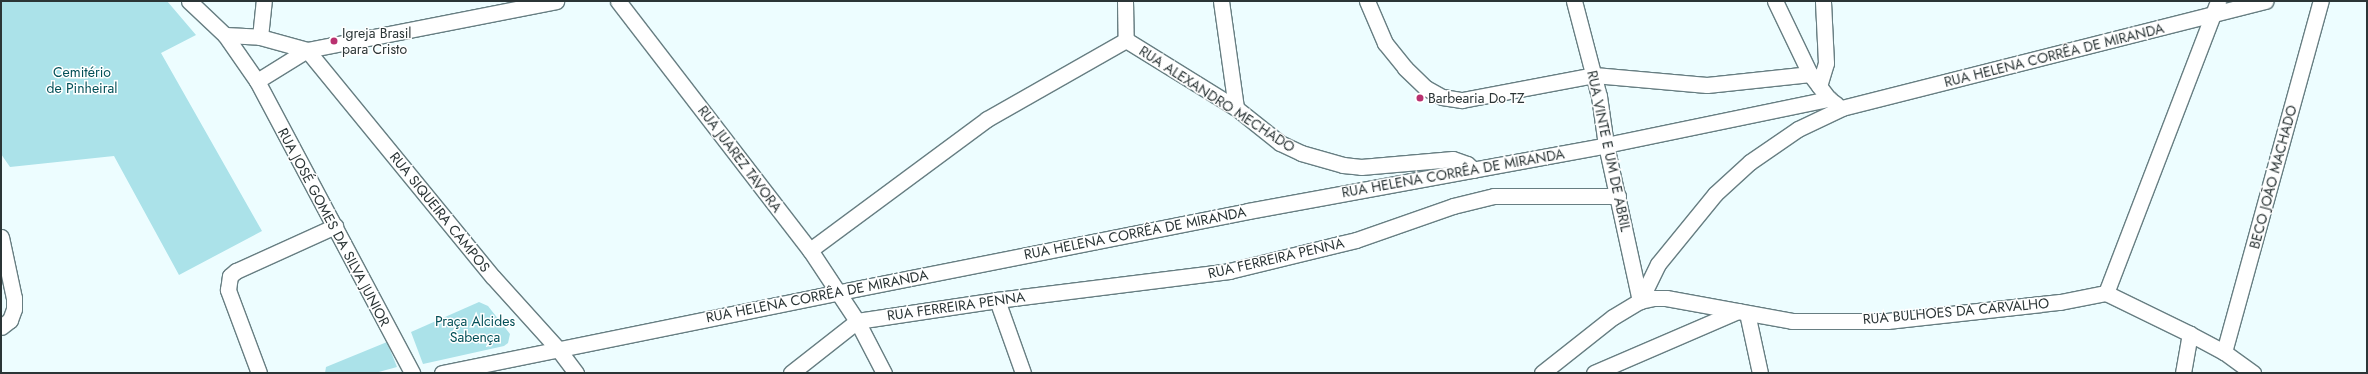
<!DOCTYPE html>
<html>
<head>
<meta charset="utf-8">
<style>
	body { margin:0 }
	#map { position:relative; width:2368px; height:374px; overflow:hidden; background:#edfdff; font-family:Jost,sans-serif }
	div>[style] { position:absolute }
	.green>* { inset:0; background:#abe2e9 }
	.roads { filter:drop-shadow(1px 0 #677e82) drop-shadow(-1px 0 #677e82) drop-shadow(0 1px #677e82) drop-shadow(0 -1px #677e82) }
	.street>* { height:15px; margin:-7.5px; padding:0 7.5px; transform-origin:7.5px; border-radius:7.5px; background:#fff }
	.dots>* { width:11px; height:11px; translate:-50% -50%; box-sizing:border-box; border:2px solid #fff; border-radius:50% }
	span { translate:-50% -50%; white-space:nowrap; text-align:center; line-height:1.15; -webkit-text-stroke:3px #fff; paint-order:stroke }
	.poi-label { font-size:14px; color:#2b3536 }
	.left { translate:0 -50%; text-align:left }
	.street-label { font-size:14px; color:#2b3536 }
	.park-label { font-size:14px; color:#024f57 }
	.frame { position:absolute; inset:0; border:2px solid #2b3536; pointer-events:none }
</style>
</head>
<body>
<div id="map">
	<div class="green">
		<div style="clip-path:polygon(1px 1px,167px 1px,196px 35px,161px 53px,262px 231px,179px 275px,114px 156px,10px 167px,1px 154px)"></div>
		<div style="clip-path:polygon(479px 302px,488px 306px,510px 334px,508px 343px,504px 346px,423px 364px,411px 332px)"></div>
		<div style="clip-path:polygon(387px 342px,397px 367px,375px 373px,325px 373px,326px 367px)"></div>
	</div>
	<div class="roads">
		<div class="street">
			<div style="left:189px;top:1px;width:50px;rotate:43.4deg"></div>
			<div style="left:225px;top:35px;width:56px;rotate:55.2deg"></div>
			<div style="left:257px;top:81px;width:331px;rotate:62deg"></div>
			<div style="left:618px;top:1px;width:314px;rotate:52.4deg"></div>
			<div style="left:810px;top:250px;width:85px;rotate:56.5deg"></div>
			<div style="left:857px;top:321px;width:59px;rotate:62.6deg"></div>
			<div style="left:1125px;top:1px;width:39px;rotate:89deg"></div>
			<div style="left:1221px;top:1px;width:108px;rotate:82deg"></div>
			<div style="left:1367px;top:1px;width:46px;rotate:66.8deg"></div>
			<div style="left:1385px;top:43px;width:32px;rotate:51deg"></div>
			<div style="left:1405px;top:68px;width:29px;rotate:44deg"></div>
			<div style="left:1426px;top:88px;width:18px;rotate:29deg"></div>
			<div style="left:1442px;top:97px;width:20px;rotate:9deg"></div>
			<div style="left:1462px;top:100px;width:134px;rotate:-10.7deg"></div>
			<div style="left:1594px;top:75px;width:113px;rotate:5.1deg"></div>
			<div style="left:1707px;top:85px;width:104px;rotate:-6.1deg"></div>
			<div style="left:1574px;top:1px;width:98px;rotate:75.3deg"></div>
			<div style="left:1599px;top:96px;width:49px;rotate:81.9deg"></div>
			<div style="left:1606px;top:145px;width:160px;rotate:77.7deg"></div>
			<div style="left:1775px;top:1px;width:81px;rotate:64.4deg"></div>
			<div style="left:1810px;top:74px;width:31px;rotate:53deg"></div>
			<div style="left:1829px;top:99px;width:9px;rotate:36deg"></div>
			<div style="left:225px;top:35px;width:35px;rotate:3deg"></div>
			<div style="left:260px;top:37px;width:49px;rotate:15.5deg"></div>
			<div style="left:260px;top:37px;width:36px;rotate:-84deg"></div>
			<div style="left:1126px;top:40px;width:129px;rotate:31.7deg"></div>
			<div style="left:1236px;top:108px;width:56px;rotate:38.5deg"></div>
			<div style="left:1280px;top:143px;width:23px;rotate:25deg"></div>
			<div style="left:1301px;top:153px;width:44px;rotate:15.9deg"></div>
			<div style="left:1343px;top:165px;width:18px;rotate:6deg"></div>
			<div style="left:1361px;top:167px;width:92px;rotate:-5deg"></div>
			<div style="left:1453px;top:159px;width:15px;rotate:20deg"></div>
			<div style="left:1467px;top:164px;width:9px;rotate:41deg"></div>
			<div style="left:307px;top:50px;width:293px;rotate:50.7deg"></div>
			<div style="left:493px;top:277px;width:97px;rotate:47.9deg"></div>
			<div style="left:558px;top:349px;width:30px;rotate:53deg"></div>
			<div style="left:257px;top:81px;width:59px;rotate:-31.8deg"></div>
			<div style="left:307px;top:50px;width:254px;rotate:-11.1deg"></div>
			<div style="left:1819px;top:86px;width:24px;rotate:-73deg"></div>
			<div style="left:1826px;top:63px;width:62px;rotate:-92.8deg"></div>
			<div style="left:1px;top:237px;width:62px;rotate:78deg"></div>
			<div style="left:14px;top:298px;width:11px;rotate:90deg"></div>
			<div style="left:14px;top:309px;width:12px;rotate:110deg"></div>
			<div style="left:10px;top:320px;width:11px;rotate:142deg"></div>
			<div style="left:810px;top:250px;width:220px;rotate:-36.5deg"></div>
			<div style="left:987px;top:119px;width:160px;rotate:-29.6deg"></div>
			<div style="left:2106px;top:293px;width:313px;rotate:-69deg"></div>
			<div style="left:997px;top:300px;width:77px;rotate:70.4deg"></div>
			<div style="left:1640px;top:301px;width:41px;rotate:-64.1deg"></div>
			<div style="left:1658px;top:264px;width:90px;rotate:-50.8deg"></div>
			<div style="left:1715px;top:194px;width:47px;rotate:-42.4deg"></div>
			<div style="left:1750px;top:162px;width:58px;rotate:-34.5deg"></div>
			<div style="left:1798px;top:129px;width:49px;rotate:-25.5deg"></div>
			<div style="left:1842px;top:108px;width:437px;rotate:-14.2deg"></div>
			<div style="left:1747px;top:313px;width:61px;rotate:77.8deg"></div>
			<div style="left:2224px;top:352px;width:364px;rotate:-74.6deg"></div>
			<div style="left:259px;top:373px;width:89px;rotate:-110.5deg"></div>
			<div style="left:228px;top:290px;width:14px;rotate:-82deg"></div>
			<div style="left:230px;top:276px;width:8px;rotate:-40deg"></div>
			<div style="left:236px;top:271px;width:109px;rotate:-24.4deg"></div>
			<div style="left:442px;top:373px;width:406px;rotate:-11.5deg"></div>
			<div style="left:840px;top:292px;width:416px;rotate:-11.2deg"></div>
			<div style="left:1248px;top:211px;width:364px;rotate:-10.4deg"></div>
			<div style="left:1606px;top:145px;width:228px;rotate:-11.7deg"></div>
			<div style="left:791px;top:373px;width:84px;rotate:-38.2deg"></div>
			<div style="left:857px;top:321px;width:142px;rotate:-8.5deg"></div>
			<div style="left:997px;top:300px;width:234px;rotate:-7.1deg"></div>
			<div style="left:1229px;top:271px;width:131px;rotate:-13.7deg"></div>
			<div style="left:1356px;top:240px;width:103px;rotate:-19.3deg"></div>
			<div style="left:1453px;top:206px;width:42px;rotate:-13.7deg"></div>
			<div style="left:1494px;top:196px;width:124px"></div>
			<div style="left:1542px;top:373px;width:90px;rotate:-38.3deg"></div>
			<div style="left:1613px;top:317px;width:31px;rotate:-31deg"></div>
			<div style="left:1640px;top:301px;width:13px;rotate:-13deg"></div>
			<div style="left:1653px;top:298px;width:13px"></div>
			<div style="left:1666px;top:298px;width:128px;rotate:10.3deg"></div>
			<div style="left:1792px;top:321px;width:95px"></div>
			<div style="left:1887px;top:321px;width:174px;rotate:-6.3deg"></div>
			<div style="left:2060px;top:302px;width:47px;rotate:-11.1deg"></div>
			<div style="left:2106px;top:293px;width:93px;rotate:26deg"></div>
			<div style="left:2190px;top:334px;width:38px;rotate:28deg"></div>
			<div style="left:2224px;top:352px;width:36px;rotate:36deg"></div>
			<div style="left:1594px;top:373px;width:157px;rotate:-23.3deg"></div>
			<div style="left:2183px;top:373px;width:40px;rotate:-80deg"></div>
		</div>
	</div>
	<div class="dots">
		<div style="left:334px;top:41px;background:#b93170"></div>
		<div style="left:1420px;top:98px;background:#b93170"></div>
	</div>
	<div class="poi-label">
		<span class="left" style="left:342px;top:41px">Igreja Brasil<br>para Cristo</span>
		<span class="left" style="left:1428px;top:98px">Barbearia Do TZ</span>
	</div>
	<div class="street-label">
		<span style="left:2054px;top:55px;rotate:-14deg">RUA HELENA CORRÊA DE MIRANDA</span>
		<span style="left:1217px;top:99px;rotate:33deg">RUA ALEXANDRO MECHADO</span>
		<span style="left:1609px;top:151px;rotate:78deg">RUA VINTE E UM DE ABRIL</span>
		<span style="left:740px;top:159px;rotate:53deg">RUA JUAREZ TAVORA</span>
		<span style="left:1453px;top:173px;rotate:-10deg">RUA HELENA CORRÊA DE MIRANDA</span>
		<span style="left:2273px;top:177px;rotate:-75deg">BECO JOÃO MACHADO</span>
		<span style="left:440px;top:212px;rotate:51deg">RUA SIQUEIRA CAMPOS</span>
		<span style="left:334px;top:227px;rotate:62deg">RUA JOSÉ GOMES DA SILVA JUNIOR</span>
		<span style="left:1135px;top:233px;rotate:-11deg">RUA HELENA CORRÊA DE MIRANDA</span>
		<span style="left:1276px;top:258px;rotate:-13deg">RUA FERREIRA PENNA</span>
		<span style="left:817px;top:296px;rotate:-11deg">RUA HELENA CORRÊA DE MIRANDA</span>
		<span style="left:956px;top:306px;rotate:-8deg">RUA FERREIRA PENNA</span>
		<span style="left:1956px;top:311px;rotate:-5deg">RUA BULHOES DA CARVALHO</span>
	</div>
	<div class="park-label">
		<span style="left:82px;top:80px">Cemitério<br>de Pinheiral</span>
		<span style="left:475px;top:329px">Praça Alcides<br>Sabença</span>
	</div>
	<div class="frame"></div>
</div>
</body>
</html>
